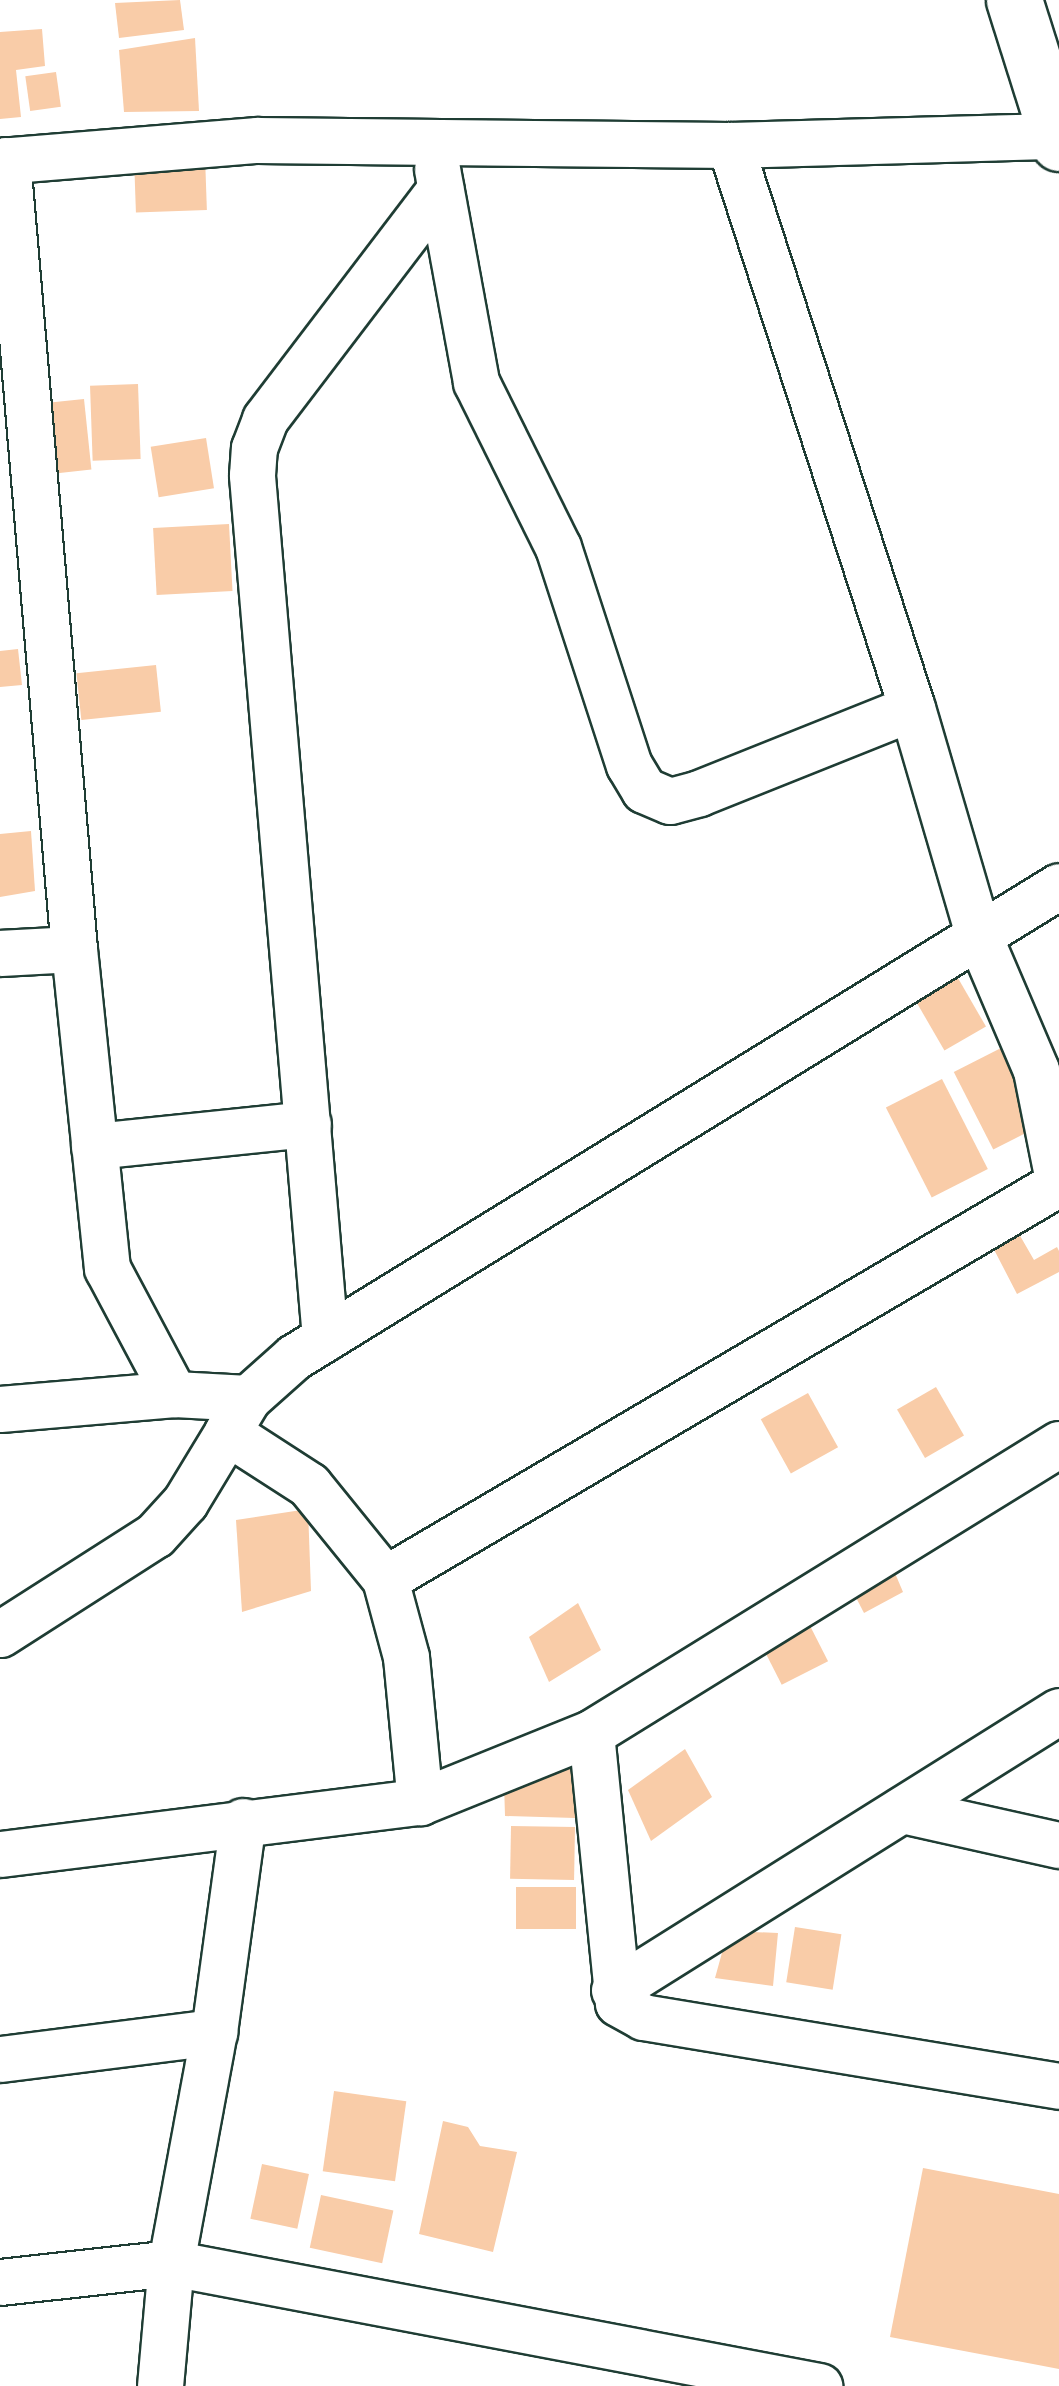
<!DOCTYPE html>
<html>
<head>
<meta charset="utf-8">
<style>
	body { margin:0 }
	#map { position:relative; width:1059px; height:2386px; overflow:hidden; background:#fff; font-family:"Architects Daughter",sans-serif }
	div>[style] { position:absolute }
	.building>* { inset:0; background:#f9cca8; transform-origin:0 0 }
	.roads { filter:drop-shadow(2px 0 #1f3d34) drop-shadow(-2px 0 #1f3d34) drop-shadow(0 2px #1f3d34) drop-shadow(0 -2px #1f3d34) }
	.minor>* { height:45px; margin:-22.5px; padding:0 22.5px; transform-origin:22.5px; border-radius:22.5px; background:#fff }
	.tertiary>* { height:55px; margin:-27.5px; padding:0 27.5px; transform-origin:27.5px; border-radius:27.5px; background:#fff }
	span { translate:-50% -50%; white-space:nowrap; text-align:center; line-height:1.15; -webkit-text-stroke:10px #fff; paint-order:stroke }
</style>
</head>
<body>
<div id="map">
	<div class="building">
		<div style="clip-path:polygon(180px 0,184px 30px,119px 38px,115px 3px)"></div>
		<div style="clip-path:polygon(42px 29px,45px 66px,16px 70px,21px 117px,0 119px,0 32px)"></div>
		<div style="clip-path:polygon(195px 38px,199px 111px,124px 112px,119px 50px)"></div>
		<div style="left:56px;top:72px;width:35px;height:31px;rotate:82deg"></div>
		<div style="left:205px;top:156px;width:54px;height:71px;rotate:88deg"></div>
		<div style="left:138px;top:384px;width:75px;height:48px;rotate:88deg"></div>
		<div style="left:84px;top:399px;width:71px;height:41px;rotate:84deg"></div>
		<div style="left:206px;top:438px;width:51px;height:56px;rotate:81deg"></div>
		<div style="left:229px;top:524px;width:67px;height:76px;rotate:87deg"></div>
		<div style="clip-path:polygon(18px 649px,22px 685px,0 687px,0 651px)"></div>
		<div style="left:156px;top:665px;width:47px;height:80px;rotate:84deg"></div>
		<div style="clip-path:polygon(31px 831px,35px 891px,0 897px,0 834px)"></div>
		<div style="left:951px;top:966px;width:70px;height:48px;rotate:60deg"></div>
		<div style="left:1001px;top:1048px;width:87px;height:53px;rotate:63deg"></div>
		<div style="left:942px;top:1079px;width:101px;height:63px;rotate:63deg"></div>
		<div style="clip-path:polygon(1011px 1220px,1034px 1260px,1057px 1247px,1059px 1251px,1059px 1272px,1017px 1294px,987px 1236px)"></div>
		<div style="left:936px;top:1387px;width:56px;height:45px;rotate:60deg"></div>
		<div style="left:808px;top:1393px;width:62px;height:54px;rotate:61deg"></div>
		<div style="clip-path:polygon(308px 1509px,311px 1591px,242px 1612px,236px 1520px)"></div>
		<div style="clip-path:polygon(889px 1559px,903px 1592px,864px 1613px,849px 1584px)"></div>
		<div style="clip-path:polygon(578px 1603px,601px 1650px,549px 1682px,529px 1637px)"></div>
		<div style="left:804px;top:1614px;width:53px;height:52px;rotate:63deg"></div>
		<div style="clip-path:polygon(581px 1748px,575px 1818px,505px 1816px,504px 1784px)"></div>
		<div style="clip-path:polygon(685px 1749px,712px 1797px,651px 1841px,628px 1790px)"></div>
		<div style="left:575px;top:1827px;width:53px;height:64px;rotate:91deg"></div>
		<div style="left:516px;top:1887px;width:60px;height:42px"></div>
		<div style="left:795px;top:1927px;width:47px;height:56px;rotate:9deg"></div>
		<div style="clip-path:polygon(728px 1931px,778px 1933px,773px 1986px,715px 1978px)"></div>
		<div style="left:334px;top:2091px;width:73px;height:81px;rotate:8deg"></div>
		<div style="clip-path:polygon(443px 2121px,468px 2127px,480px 2146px,517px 2152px,493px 2252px,419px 2234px)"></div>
		<div style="left:262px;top:2164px;width:48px;height:56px;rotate:12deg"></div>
		<div style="clip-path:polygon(923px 2168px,1059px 2194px,1059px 2369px,890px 2337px)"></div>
		<div style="left:321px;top:2195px;width:74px;height:54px;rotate:12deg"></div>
	</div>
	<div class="roads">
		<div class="minor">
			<div style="left:730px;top:145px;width:592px;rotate:72.09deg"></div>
			<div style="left:912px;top:708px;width:235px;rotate:73.7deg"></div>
			<div style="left:978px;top:934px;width:148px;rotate:66.9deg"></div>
			<div style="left:1036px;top:1070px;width:117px;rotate:78.7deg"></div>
			<div style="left:7px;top:160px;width:792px;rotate:85.15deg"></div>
			<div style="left:74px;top:949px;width:321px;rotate:84.1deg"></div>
			<div style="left:107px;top:1268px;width:143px;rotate:62deg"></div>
			<div style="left:0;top:161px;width:258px;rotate:-4.7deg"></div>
			<div style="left:257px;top:140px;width:473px;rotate:0.6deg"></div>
			<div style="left:730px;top:145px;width:327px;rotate:-1.6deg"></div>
			<div style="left:437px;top:169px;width:217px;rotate:79.6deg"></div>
			<div style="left:476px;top:382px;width:184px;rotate:63.6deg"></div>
			<div style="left:558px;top:547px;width:229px;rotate:72deg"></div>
			<div style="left:629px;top:765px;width:29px;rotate:59deg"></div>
			<div style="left:644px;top:790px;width:28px;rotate:23deg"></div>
			<div style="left:670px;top:801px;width:30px;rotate:-15deg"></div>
			<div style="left:699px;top:793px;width:229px;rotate:-21.8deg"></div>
			<div style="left:0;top:953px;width:74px;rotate:-3.1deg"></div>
			<div style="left:94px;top:1146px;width:215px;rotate:-5.9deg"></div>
			<div style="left:325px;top:1338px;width:866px;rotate:-94.84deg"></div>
			<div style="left:252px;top:475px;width:27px;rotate:-86deg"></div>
			<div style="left:254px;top:448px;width:31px;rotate:-69deg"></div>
			<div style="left:265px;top:419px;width:289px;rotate:-52.7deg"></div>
			<div style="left:0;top:1409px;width:175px;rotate:-4.9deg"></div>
			<div style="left:174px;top:1394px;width:74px;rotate:3.1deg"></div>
			<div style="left:227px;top:1432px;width:98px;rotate:32.9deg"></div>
			<div style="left:309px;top:1485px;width:121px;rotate:51deg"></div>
			<div style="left:385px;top:1579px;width:81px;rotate:74.9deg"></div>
			<div style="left:406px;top:1657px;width:146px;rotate:84.5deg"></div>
			<div style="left:385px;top:1579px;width:782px;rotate:-30.44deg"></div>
			<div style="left:0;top:1634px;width:184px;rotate:-32.6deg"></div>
			<div style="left:155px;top:1535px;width:45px;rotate:-47.7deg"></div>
			<div style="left:185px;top:1502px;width:122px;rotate:-58.8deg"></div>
			<div style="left:248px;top:1398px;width:62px;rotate:-41.7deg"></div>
			<div style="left:294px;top:1357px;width:898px;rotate:-31.62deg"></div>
			<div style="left:591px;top:1733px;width:271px;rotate:84.3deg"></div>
			<div style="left:618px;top:2003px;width:29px;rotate:29deg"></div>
			<div style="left:643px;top:2017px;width:422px;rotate:9.4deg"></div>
			<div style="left:902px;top:1810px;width:161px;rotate:12.6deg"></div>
			<div style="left:0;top:1854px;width:423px;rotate:-7.1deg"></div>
			<div style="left:420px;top:1802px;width:184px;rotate:-22deg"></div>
			<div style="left:591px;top:1733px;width:550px;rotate:-31.7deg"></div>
			<div style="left:614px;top:1990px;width:525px;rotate:-32.09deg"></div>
			<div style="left:0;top:2059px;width:216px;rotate:-7.2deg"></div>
			<div style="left:0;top:2282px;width:172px;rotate:-6.3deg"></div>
			<div style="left:171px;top:2263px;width:660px;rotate:10.75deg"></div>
			<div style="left:160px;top:2386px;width:123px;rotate:-84.9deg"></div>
			<div style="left:171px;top:2263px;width:235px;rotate:-79.5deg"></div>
			<div style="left:214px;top:2032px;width:213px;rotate:-82.2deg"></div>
		</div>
		<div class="tertiary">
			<div style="left:1014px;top:0;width:150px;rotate:72.5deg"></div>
		</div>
	</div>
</div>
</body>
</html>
